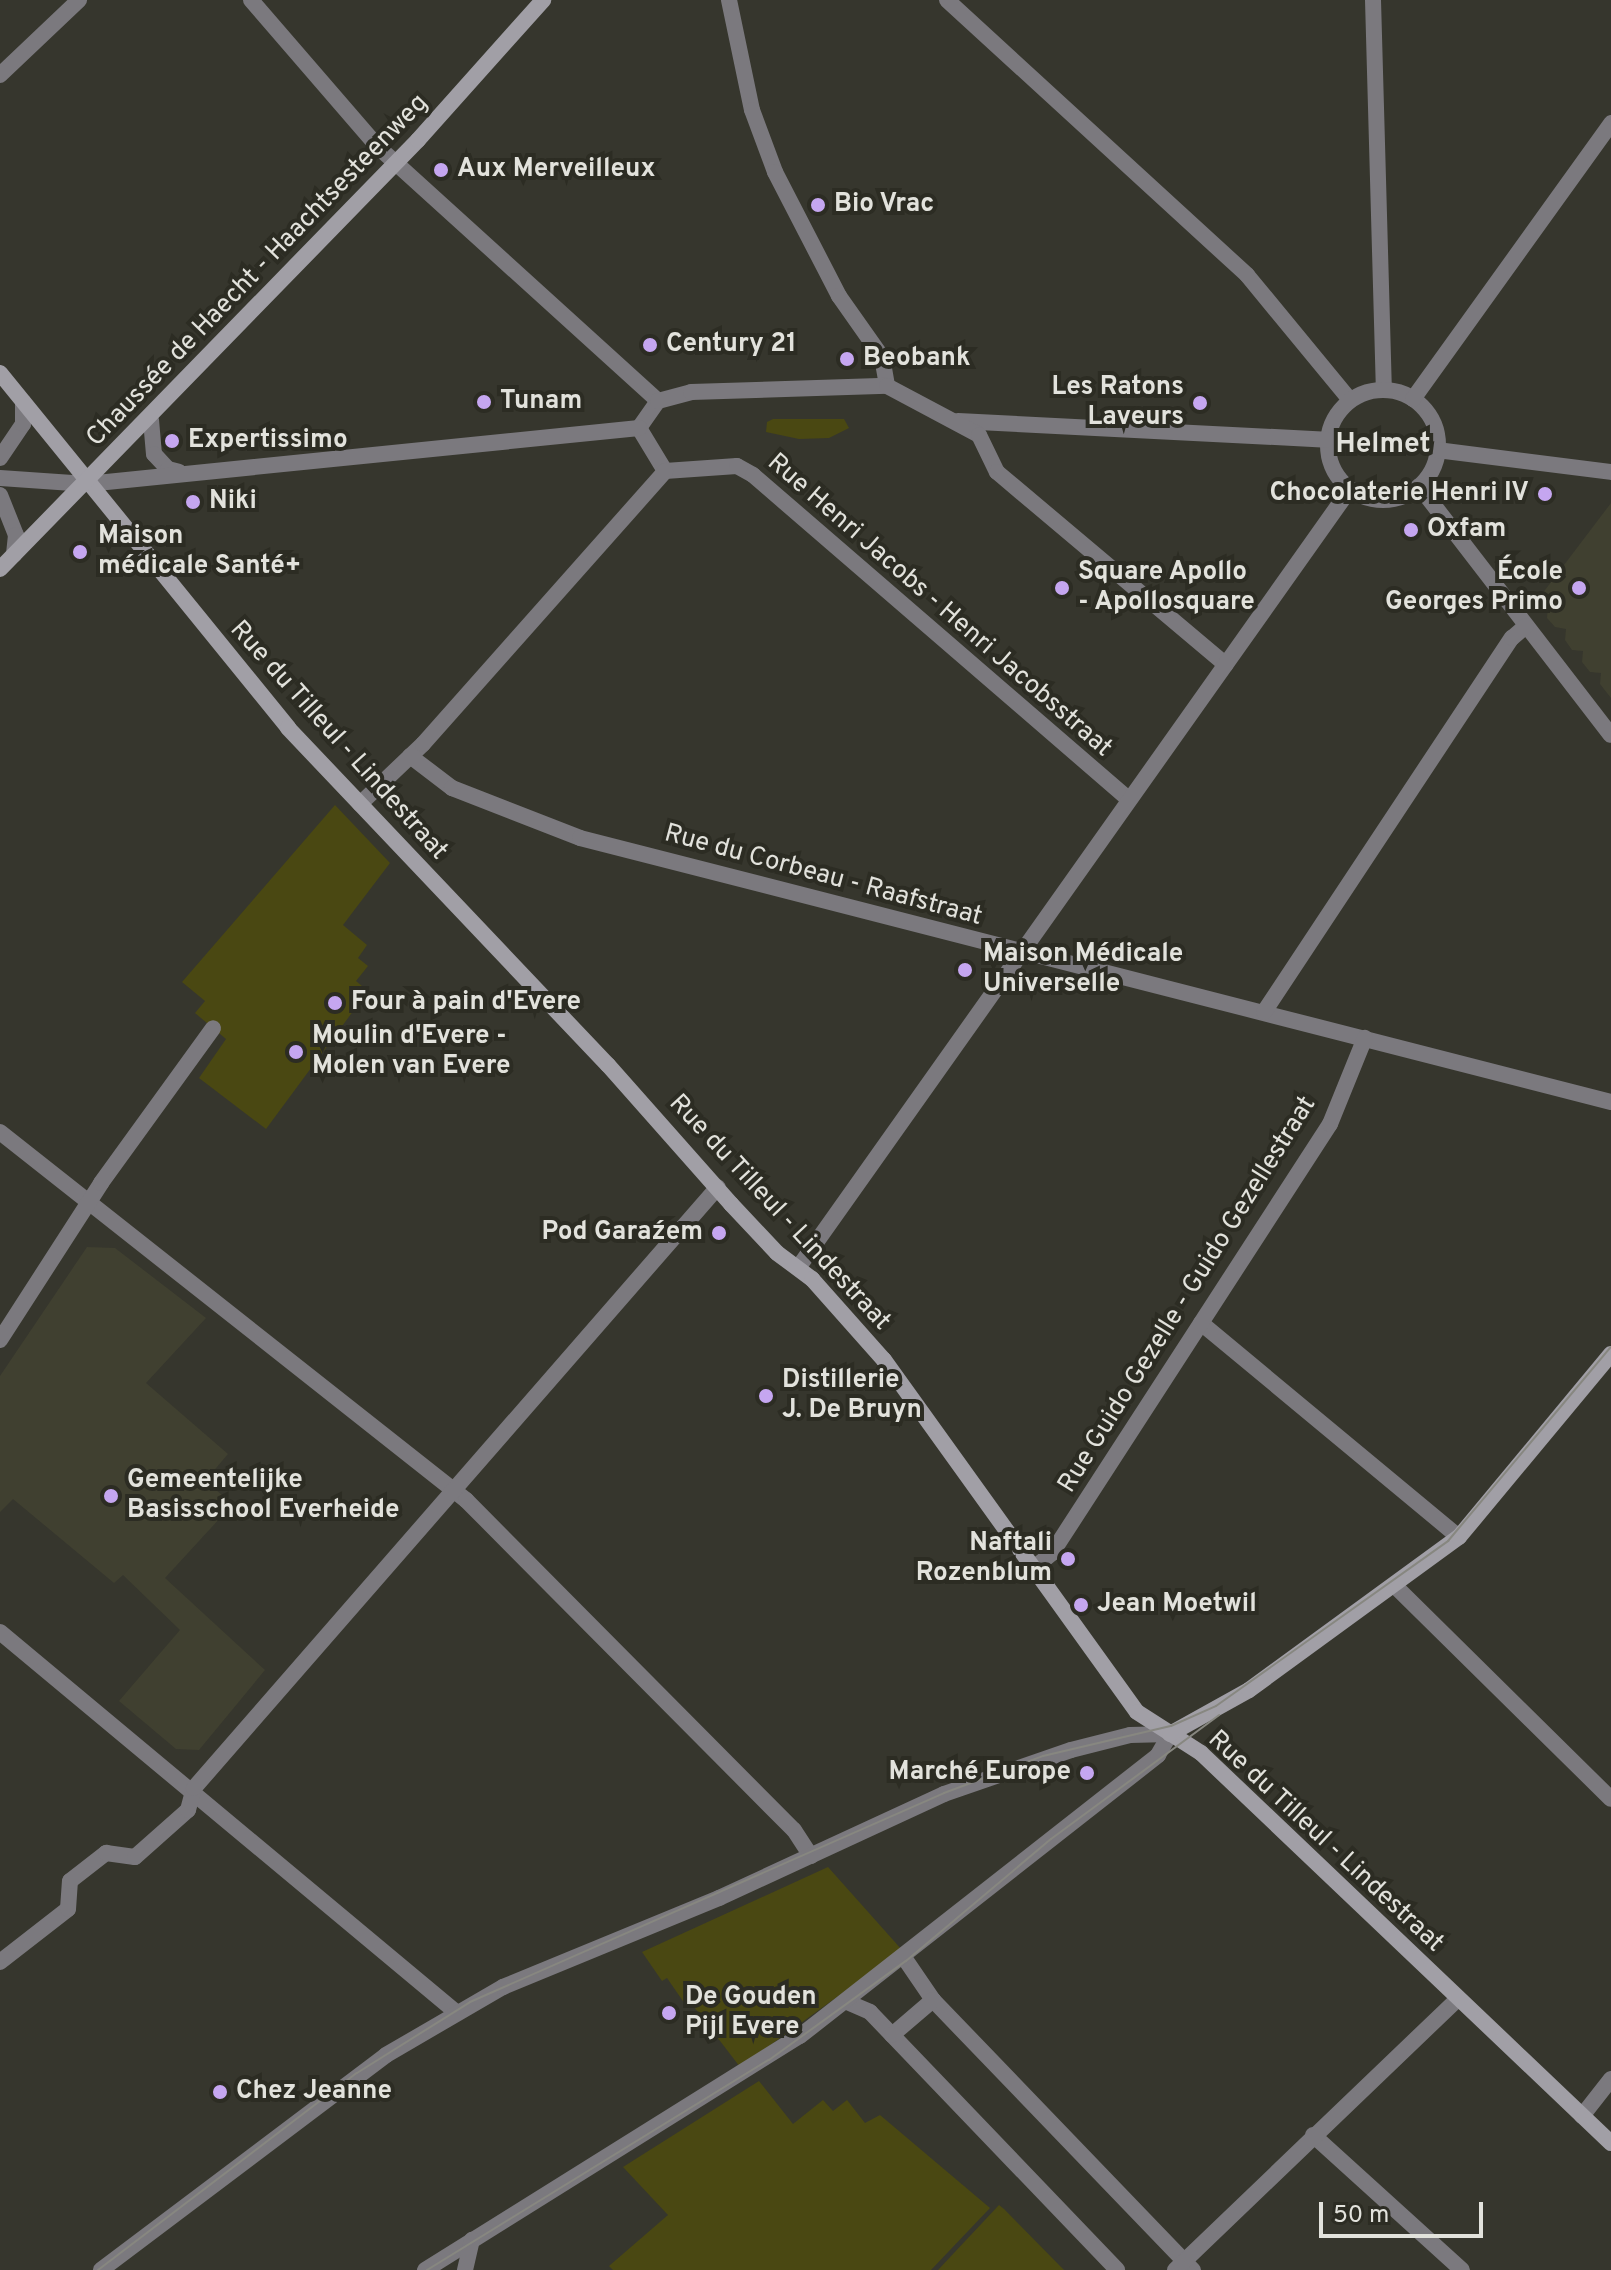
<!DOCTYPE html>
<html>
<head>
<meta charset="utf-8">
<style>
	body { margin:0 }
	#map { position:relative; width:1611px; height:2270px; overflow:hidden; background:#36362d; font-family:Overpass,sans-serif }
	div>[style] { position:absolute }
	.built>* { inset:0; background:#404030 }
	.green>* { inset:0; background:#4a4812 }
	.street>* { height:16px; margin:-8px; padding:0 8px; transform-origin:8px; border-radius:8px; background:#7b797e }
	.street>.ring { margin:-8px; padding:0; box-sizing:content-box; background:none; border:16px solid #7b797e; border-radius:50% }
	.secondary>* { height:16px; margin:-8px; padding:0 8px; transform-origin:8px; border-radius:8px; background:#a19fa6 }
	.tram>* { height:2px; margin:-1px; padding:0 1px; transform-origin:1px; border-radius:1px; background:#878780 }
	.dots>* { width:22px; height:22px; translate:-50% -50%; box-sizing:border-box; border:4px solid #2c2c23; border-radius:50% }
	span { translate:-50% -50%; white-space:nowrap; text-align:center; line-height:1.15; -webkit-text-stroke:8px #2c2c23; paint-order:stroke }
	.poi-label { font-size:26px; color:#e2e2dc; font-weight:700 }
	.left { translate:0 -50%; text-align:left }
	.right { translate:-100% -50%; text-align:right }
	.street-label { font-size:26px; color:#e2e2dc }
	.neighbourhood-label { font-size:28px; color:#e2e2dc; font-weight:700 }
	.scale { position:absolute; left:1319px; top:2202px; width:164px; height:36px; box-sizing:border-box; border:4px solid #e2e2dc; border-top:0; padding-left:10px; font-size:24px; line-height:28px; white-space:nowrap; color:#e2e2dc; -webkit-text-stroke:6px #2c2c23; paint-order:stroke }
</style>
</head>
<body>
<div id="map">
	<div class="built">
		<div style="clip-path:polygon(1611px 503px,1611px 698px,1600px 684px,1601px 673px,1590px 672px,1582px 662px,1583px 651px,1572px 650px,1565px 640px,1566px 629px,1555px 627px,1547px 618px,1548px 606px,1536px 602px)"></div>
		<div style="clip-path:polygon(87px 1247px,115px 1248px,206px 1318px,146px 1383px,228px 1454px,205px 1481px,233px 1504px,165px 1578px,265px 1670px,199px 1750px,176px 1749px,119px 1701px,180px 1630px,123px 1575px,114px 1583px,13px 1499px,0 1512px,0 1376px)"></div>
	</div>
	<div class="green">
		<div style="clip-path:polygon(773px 419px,844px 419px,849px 428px,829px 438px,799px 439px,766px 432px,767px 422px)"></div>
		<div style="clip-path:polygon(335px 805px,390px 863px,343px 925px,367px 945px,358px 958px,368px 966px,356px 981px,368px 991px,266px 1129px,199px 1078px,226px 1039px,195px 1013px,205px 1001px,182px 982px)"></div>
		<div style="clip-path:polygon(828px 1867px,902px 1950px,740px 2067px,694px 2007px,687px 2007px,667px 1978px,662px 1981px,642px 1952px)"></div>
		<div style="clip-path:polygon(759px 2081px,793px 2124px,823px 2100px,833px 2111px,847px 2100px,865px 2123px,880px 2115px,990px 2208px,931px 2270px,613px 2270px,609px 2266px,668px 2215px,623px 2167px)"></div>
		<div style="clip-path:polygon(999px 2205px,1004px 2209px,1064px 2270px,938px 2270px)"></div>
	</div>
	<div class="street">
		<div style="left:251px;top:0;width:193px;rotate:49.2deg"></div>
		<div style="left:377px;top:146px;width:379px;rotate:42.2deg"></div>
		<div style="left:729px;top:0;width:112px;rotate:78.2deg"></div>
		<div style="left:752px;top:110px;width:66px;rotate:69.6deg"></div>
		<div style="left:775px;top:172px;width:140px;rotate:62.7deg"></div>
		<div style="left:839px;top:296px;width:75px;rotate:54.8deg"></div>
		<div style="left:882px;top:357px;width:29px;rotate:80deg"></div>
		<div style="left:947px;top:0;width:407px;rotate:42.5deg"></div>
		<div style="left:1247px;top:275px;width:162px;rotate:50.5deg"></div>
		<div style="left:1373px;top:0;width:390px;rotate:88.4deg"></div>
		<div style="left:0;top:75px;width:109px;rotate:-43.5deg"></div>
		<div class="ring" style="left:1328px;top:390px;width:94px;height:94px"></div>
		<div style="left:1413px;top:399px;width:340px;rotate:-54.3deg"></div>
		<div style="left:151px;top:420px;width:34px;rotate:85deg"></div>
		<div style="left:154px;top:454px;width:21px;rotate:47deg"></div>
		<div style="left:168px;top:469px;width:11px;rotate:15deg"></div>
		<div style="left:958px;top:421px;width:369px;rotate:2.9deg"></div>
		<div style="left:639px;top:428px;width:33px;rotate:-55deg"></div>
		<div style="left:658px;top:401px;width:34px;rotate:-15deg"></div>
		<div style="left:691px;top:392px;width:196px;rotate:-1.8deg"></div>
		<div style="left:887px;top:386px;width:104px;rotate:28deg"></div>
		<div style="left:979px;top:435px;width:41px;rotate:64.1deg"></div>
		<div style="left:997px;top:472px;width:299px;rotate:40.1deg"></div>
		<div style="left:639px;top:428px;width:50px;rotate:58.8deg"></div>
		<div style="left:665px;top:471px;width:72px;rotate:-4deg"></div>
		<div style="left:737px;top:466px;width:18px;rotate:29deg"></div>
		<div style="left:753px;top:475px;width:496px;rotate:40.8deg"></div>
		<div style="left:1437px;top:450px;width:175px;rotate:7.2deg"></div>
		<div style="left:0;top:458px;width:41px;rotate:-55.9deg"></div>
		<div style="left:23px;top:424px;width:22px;rotate:-90deg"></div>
		<div style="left:0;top:478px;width:87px;rotate:3.9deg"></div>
		<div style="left:87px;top:484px;width:555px;rotate:-5.79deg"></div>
		<div style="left:1419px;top:486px;width:314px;rotate:52.4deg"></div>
		<div style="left:0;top:495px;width:43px;rotate:68.2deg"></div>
		<div style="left:16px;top:535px;width:20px;rotate:96deg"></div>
		<div style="left:410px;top:756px;width:53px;rotate:37.3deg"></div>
		<div style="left:452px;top:788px;width:137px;rotate:21.3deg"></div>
		<div style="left:580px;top:838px;width:1064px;rotate:14.36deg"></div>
		<div style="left:360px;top:804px;width:87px;rotate:-43.6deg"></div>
		<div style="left:423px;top:744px;width:365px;rotate:-48.4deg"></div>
		<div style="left:1264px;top:1012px;width:449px;rotate:-56.5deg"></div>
		<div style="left:1512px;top:638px;width:18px;rotate:-41deg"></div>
		<div style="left:0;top:1132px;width:594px;rotate:38.3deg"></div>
		<div style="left:466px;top:1500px;width:465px;rotate:45.2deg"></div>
		<div style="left:794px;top:1830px;width:31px;rotate:57deg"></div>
		<div style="left:798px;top:1268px;width:955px;rotate:-54.68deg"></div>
		<div style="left:1201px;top:1323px;width:335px;rotate:39.7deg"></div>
		<div style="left:0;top:1340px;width:187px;rotate:-57.2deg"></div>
		<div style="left:101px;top:1183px;width:191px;rotate:-54.1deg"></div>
		<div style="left:1035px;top:1567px;width:22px;rotate:-39deg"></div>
		<div style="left:1052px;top:1553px;width:511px;rotate:-57.06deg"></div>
		<div style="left:1330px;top:1124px;width:93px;rotate:-67.9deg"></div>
		<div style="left:1395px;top:1586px;width:303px;rotate:44.6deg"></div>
		<div style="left:0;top:1632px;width:594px;rotate:39.81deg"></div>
		<div style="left:905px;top:1959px;width:50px;rotate:55.7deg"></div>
		<div style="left:933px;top:2000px;width:375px;rotate:46.1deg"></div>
		<div style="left:0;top:1962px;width:86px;rotate:-37.9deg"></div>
		<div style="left:68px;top:1909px;width:28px;rotate:-86deg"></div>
		<div style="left:70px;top:1881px;width:46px;rotate:-37.9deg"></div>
		<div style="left:106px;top:1853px;width:29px;rotate:8deg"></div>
		<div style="left:135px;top:1857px;width:71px;rotate:-41.6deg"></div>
		<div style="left:188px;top:1810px;width:23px;rotate:-75deg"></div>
		<div style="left:194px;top:1788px;width:797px;rotate:-48.92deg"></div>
		<div style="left:847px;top:2002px;width:25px;rotate:23deg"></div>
		<div style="left:870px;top:2012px;width:357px;rotate:46.2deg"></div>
		<div style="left:892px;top:2035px;width:54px;rotate:-40.5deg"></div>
		<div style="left:1582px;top:2116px;width:47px;rotate:-51.9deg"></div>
		<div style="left:1313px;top:2135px;width:201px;rotate:42.2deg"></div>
		<div style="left:101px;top:2270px;width:357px;rotate:-37deg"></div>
		<div style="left:386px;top:2055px;width:135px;rotate:-30.2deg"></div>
		<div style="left:503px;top:1987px;width:234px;rotate:-22.4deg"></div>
		<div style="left:719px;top:1898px;width:248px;rotate:-24.8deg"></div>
		<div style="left:944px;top:1794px;width:134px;rotate:-19.1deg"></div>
		<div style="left:1071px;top:1750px;width:61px;rotate:-14.3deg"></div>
		<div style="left:1130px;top:1735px;width:40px;rotate:-1.4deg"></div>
		<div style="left:425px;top:2270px;width:442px;rotate:-32deg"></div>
		<div style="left:800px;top:2036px;width:455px;rotate:-38.1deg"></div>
		<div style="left:1158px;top:1755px;width:24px;rotate:-60deg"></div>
		<div style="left:465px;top:2270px;width:31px;rotate:-77deg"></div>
		<div style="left:1175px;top:2270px;width:392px;rotate:-43.8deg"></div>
	</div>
	<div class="secondary">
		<div style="left:0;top:373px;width:457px;rotate:50.9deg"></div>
		<div style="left:288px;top:728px;width:465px;rotate:46.5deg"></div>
		<div style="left:608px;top:1065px;width:186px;rotate:48.5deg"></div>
		<div style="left:731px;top:1204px;width:67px;rotate:46.8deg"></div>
		<div style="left:777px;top:1253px;width:44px;rotate:36.6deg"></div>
		<div style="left:812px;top:1279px;width:108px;rotate:48.4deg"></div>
		<div style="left:884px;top:1360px;width:433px;rotate:54.3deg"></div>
		<div style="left:1137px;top:1712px;width:76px;rotate:32.6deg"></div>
		<div style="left:1201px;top:1753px;width:566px;rotate:43.57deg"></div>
		<div style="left:0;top:569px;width:599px;rotate:-45.74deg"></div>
		<div style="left:418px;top:140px;width:188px;rotate:-48.2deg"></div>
		<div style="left:1170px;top:1734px;width:90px;rotate:-29.1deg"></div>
		<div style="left:1249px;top:1690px;width:260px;rotate:-36.1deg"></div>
		<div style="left:1459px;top:1537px;width:238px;rotate:-50.3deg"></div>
	</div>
	<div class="tram">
		<div style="left:98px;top:2270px;width:325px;rotate:-37.3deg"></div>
		<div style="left:357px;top:2073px;width:133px;rotate:-32.1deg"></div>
		<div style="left:470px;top:2002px;width:518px;rotate:-23.79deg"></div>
		<div style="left:944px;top:1793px;width:106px;rotate:-20.5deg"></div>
		<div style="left:1043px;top:1756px;width:131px;rotate:-13.2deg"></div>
		<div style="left:1171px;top:1726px;width:49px;rotate:-24deg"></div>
		<div style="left:1216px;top:1706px;width:285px;rotate:-35.4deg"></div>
		<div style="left:1448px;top:1541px;width:253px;rotate:-50deg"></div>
		<div style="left:427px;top:2270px;width:401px;rotate:-31.6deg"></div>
		<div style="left:769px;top:2060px;width:169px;rotate:-35.9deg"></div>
		<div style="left:906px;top:1961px;width:189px;rotate:-40.1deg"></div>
		<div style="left:1051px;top:1839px;width:209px;rotate:-36.4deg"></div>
	</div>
	<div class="dots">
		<div style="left:441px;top:170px;background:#c5a6f0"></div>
		<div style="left:818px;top:205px;background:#c5a6f0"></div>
		<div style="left:650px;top:345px;background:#c5a6f0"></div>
		<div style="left:847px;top:359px;background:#c5a6f0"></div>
		<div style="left:484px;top:402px;background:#c5a6f0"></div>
		<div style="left:1200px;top:403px;background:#c5a6f0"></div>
		<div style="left:172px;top:441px;background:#c5a6f0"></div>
		<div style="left:1545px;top:494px;background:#c5a6f0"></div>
		<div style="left:193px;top:502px;background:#c5a6f0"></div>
		<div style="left:1411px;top:530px;background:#c5a6f0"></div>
		<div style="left:80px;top:552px;background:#c5a6f0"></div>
		<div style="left:1062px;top:588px;background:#c5a6f0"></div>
		<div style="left:1579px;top:588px;background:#c5a6f0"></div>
		<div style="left:965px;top:970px;background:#c5a6f0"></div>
		<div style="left:335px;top:1003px;background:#c5a6f0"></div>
		<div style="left:296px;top:1052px;background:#c5a6f0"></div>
		<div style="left:719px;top:1233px;background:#c5a6f0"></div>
		<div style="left:766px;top:1396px;background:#c5a6f0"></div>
		<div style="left:111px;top:1496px;background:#c5a6f0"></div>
		<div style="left:1068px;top:1559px;background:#c5a6f0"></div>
		<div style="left:1081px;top:1605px;background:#c5a6f0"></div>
		<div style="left:1087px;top:1773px;background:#c5a6f0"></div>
		<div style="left:669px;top:2013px;background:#c5a6f0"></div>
		<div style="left:220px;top:2092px;background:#c5a6f0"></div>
	</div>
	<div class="poi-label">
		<span class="left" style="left:457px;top:170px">Aux Merveilleux</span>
		<span class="left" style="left:834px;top:205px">Bio Vrac</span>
		<span class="left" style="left:666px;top:345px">Century 21</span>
		<span class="left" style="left:863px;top:359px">Beobank</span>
		<span class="right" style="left:1184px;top:403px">Les Ratons<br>Laveurs</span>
		<span class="left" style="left:500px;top:402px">Tunam</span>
		<span class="left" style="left:188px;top:441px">Expertissimo</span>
		<span class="right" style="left:1529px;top:494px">Chocolaterie Henri IV</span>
		<span class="left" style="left:209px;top:502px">Niki</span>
		<span class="left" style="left:1427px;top:530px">Oxfam</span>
		<span class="left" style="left:98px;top:552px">Maison<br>médicale Santé+</span>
		<span class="left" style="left:1078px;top:588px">Square Apollo<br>- Apollosquare</span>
		<span class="right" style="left:1563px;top:588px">École<br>Georges Primo</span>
		<span class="left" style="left:983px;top:970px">Maison Médicale<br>Universelle</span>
		<span class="left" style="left:351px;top:1003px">Four à pain d'Evere</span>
		<span class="left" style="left:312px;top:1052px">Moulin d'Evere -<br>Molen van Evere</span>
		<span class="right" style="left:703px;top:1233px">Pod Garaźem</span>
		<span class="left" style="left:782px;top:1396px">Distillerie<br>J. De Bruyn</span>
		<span class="left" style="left:127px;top:1496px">Gemeentelijke<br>Basisschool Everheide</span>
		<span class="right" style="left:1052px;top:1559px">Naftali<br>Rozenblum</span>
		<span class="left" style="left:1097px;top:1605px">Jean Moetwil</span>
		<span class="right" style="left:1071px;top:1773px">Marché Europe</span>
		<span class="left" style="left:685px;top:2013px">De Gouden<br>Pijl Evere</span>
		<span class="left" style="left:236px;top:2092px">Chez Jeanne</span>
	</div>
	<div class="street-label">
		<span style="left:258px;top:271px;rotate:-46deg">Chaussée de Haecht - Haachtsesteenweg</span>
		<span style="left:939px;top:606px;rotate:41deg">Rue Henri Jacobs - Henri Jacobsstraat</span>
		<span style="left:338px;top:741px;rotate:48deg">Rue du Tilleul - Lindestraat</span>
		<span style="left:823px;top:876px;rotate:15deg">Rue du Corbeau - Raafstraat</span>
		<span style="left:779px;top:1213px;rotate:47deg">Rue du Tilleul - Lindestraat</span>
		<span style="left:1188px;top:1295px;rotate:-58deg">Rue Guido Gezelle - Guido Gezellestraat</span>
		<span style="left:1325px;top:1842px;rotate:43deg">Rue du Tilleul - Lindestraat</span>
	</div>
	<div class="neighbourhood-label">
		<span style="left:1383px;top:445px">Helmet</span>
	</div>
	<div class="scale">50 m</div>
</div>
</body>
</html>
